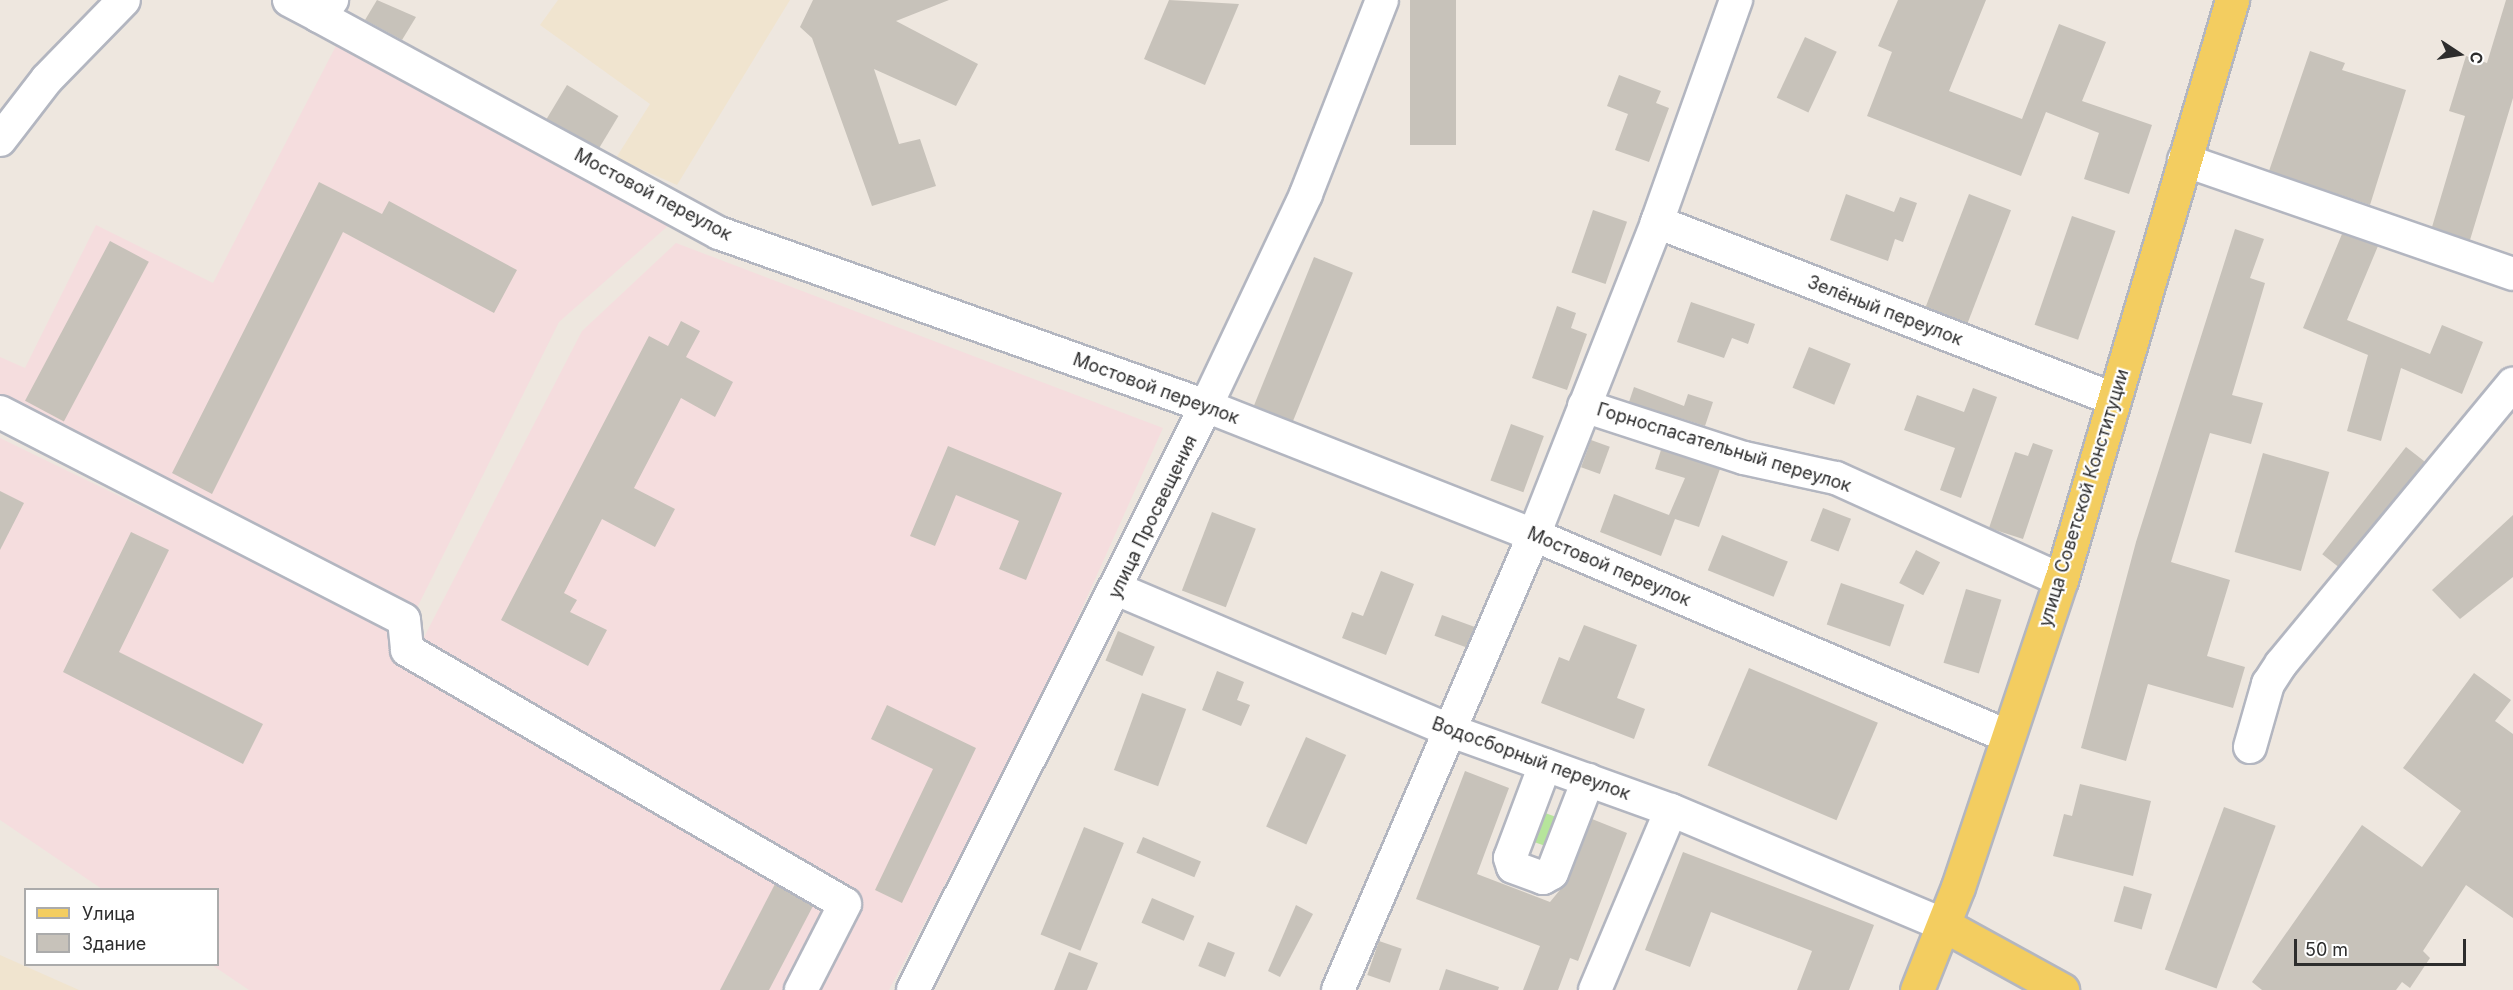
<!DOCTYPE html>
<html>
<head>
<meta charset="utf-8">
<style>
	body { margin:0 }
	#map { position:relative; width:2513px; height:990px; overflow:hidden; background:#eee7df; font-family:Inter,sans-serif }
	div>[style] { position:absolute }
	.education>* { inset:0; background:#f0e4cf }
	.medical>* { inset:0; background:#f5ddde }
	.green>* { inset:0; background:#b6e59b; transform-origin:0 0 }
	.building>* { inset:0; background:#c7c2ba; transform-origin:0 0 }
	.roads { filter:drop-shadow(2px 0 #b3b6c0) drop-shadow(-2px 0 #b3b6c0) drop-shadow(0 2px #b3b6c0) drop-shadow(0 -2px #b3b6c0) }
	.minor>* { height:32px; margin:-16px; padding:0 16px; transform-origin:16px; border-radius:16px; background:#fff }
	.major>* { height:33px; margin:-16.5px; padding:0 16.5px; transform-origin:16.5px; border-radius:16.5px; background:#f3cd60 }
	span { translate:-50% -50%; white-space:nowrap; text-align:center; line-height:1.15; -webkit-text-stroke:4.5px #fff; paint-order:stroke }
	.street-label { font-size:18px; color:#2d2d2d }
	.legend { position:absolute; left:24px; top:888px; width:195px; height:78px; box-sizing:border-box; background:#fff; border:2px solid #ababab; margin:0; padding:8px 10px; list-style:none; font-size:18px; color:#2d2d2d }
	.legend li { display:flex; align-items:center; gap:12px; height:30px }
	.legend b { width:30px; border:2px solid #ababab }
	.north { position:absolute; left:2429px; top:24px; width:60px; height:60px; -webkit-text-stroke:4px #fff; paint-order:stroke; rotate:102deg; font-size:16px; font-weight:700; line-height:24px; text-align:center; color:#2d2d2d }
	.north::after { content:''; display:block; margin:auto; width:21px; height:27px; background:#2d2d2d; clip-path:polygon(50% 0,100% 100%,50% 72%,0 100%) }
	.scale { position:absolute; left:2294px; top:939px; width:172px; height:27px; box-sizing:border-box; border:3px solid #2d2d2d; border-top:0; padding-left:8px; font-size:18px; line-height:21px; white-space:nowrap; color:#2d2d2d; -webkit-text-stroke:4px #fff; paint-order:stroke }
</style>
</head>
<body>
<div id="map">
	<div class="education">
		<div style="clip-path:polygon(558px 0,790px 0,677px 185px,616px 158px,650px 104px,540px 25px)"></div>
		<div style="clip-path:polygon(0 955px,79px 990px,0 990px)"></div>
	</div>
	<div class="medical">
		<div style="clip-path:polygon(338px 42px,669px 225px,559px 322px,413px 616px,0 416px,0 357px,25px 368px,96px 225px,213px 283px)"></div>
		<div style="clip-path:polygon(676px 243px,1163px 428px,1034px 715px,889px 990px,249px 990px,212px 965px,218px 964px,218px 890px,102px 889px,0 820px,0 438px,421px 643px,582px 331px)"></div>
	</div>
	<div class="green">
		<div style="left:1537px;top:810px;width:27px;height:31px;rotate:20deg"></div>
	</div>
	<div class="building">
		<div style="clip-path:polygon(377px 0,416px 17px,402px 40px,365px 20px)"></div>
		<div style="clip-path:polygon(813px 0,949px 0,896px 21px,978px 64px,956px 106px,874px 69px,899px 144px,920px 139px,936px 186px,872px 206px,812px 38px,800px 27px)"></div>
		<div style="clip-path:polygon(1169px 0,1239px 4px,1205px 85px,1144px 59px)"></div>
		<div style="left:1410px;top:0;width:46px;height:145px"></div>
		<div style="clip-path:polygon(1898px 0,1986px 0,1949px 91px,2022px 119px,2059px 24px,2106px 42px,2082px 101px,2152px 125px,2129px 194px,2084px 179px,2099px 133px,2046px 112px,2021px 176px,1867px 116px,1892px 52px,1878px 46px)"></div>
		<div style="clip-path:polygon(2506px 0,2513px 0,2513px 98px,2470px 240px,2432px 227px,2465px 116px,2449px 111px,2466px 56px,2487px 63px)"></div>
		<div style="left:1805px;top:37px;width:35px;height:67px;rotate:25deg"></div>
		<div style="clip-path:polygon(2310px 51px,2345px 63px,2342px 70px,2406px 90px,2370px 205px,2269px 171px)"></div>
		<div style="clip-path:polygon(1619px 75px,1661px 91px,1656px 103px,1669px 108px,1649px 162px,1615px 150px,1628px 114px,1607px 106px)"></div>
		<div style="left:567px;top:85px;width:60px;height:40px;rotate:31deg"></div>
		<div style="clip-path:polygon(319px 182px,382px 214px,389px 201px,517px 270px,494px 313px,343px 232px,212px 494px,172px 473px)"></div>
		<div style="clip-path:polygon(1846px 194px,1894px 212px,1900px 197px,1917px 203px,1903px 242px,1895px 239px,1888px 261px,1830px 240px)"></div>
		<div style="left:1969px;top:194px;width:45px;height:121px;rotate:21deg"></div>
		<div style="left:1593px;top:210px;width:36px;height:66px;rotate:19deg"></div>
		<div style="left:2072px;top:216px;width:46px;height:115px;rotate:19deg"></div>
		<div style="clip-path:polygon(2235px 229px,2264px 239px,2250px 278px,2265px 283px,2232px 395px,2263px 403px,2251px 444px,2210px 433px,2171px 562px,2230px 580px,2207px 656px,2245px 667px,2233px 708px,2148px 684px,2126px 761px,2081px 748px,2136px 542px)"></div>
		<div style="clip-path:polygon(2342px 234px,2378px 246px,2347px 320px,2430px 354px,2442px 325px,2483px 342px,2462px 394px,2401px 368px,2381px 441px,2347px 431px,2368px 355px,2303px 328px)"></div>
		<div style="left:110px;top:241px;width:44px;height:181px;rotate:28deg"></div>
		<div style="left:1314px;top:257px;width:42px;height:161px;rotate:22deg"></div>
		<div style="clip-path:polygon(1691px 302px,1755px 324px,1748px 344px,1732px 338px,1724px 358px,1677px 342px)"></div>
		<div style="clip-path:polygon(1557px 306px,1576px 313px,1571px 328px,1587px 334px,1567px 390px,1532px 378px)"></div>
		<div style="clip-path:polygon(681px 321px,700px 331px,686px 357px,733px 382px,715px 417px,681px 398px,634px 488px,675px 509px,655px 547px,602px 519px,564px 593px,577px 600px,570px 612px,607px 630px,588px 666px,501px 620px,649px 336px,668px 346px)"></div>
		<div style="left:1809px;top:347px;width:45px;height:44px;rotate:22deg"></div>
		<div style="clip-path:polygon(1634px 387px,1684px 406px,1688px 394px,1713px 402px,1705px 426px,1629px 402px)"></div>
		<div style="clip-path:polygon(1973px 388px,1997px 397px,1961px 498px,1940px 490px,1955px 448px,1904px 430px,1917px 395px,1964px 412px)"></div>
		<div style="left:1511px;top:424px;width:35px;height:60px;rotate:20deg"></div>
		<div style="left:1591px;top:440px;width:20px;height:29px;rotate:20deg"></div>
		<div style="clip-path:polygon(2033px 443px,2053px 450px,2023px 539px,1989px 528px,2015px 452px,2028px 456px)"></div>
		<div style="clip-path:polygon(948px 446px,1062px 493px,1026px 580px,999px 569px,1019px 521px,956px 495px,935px 546px,910px 536px)"></div>
		<div style="left:2406px;top:447px;width:24px;height:136px;rotate:38deg"></div>
		<div style="clip-path:polygon(1661px 450px,1720px 469px,1699px 527px,1675px 519px,1661px 556px,1600px 532px,1614px 494px,1669px 515px,1685px 478px,1655px 469px)"></div>
		<div style="left:2263px;top:453px;width:69px;height:103px;rotate:16deg"></div>
		<div style="clip-path:polygon(0 491px,24px 503px,0 550px)"></div>
		<div style="left:1823px;top:508px;width:30px;height:35px;rotate:21deg"></div>
		<div style="left:1212px;top:512px;width:47px;height:84px;rotate:21deg"></div>
		<div style="clip-path:polygon(2513px 515px,2513px 577px,2460px 619px,2432px 590px)"></div>
		<div style="clip-path:polygon(131px 532px,169px 550px,119px 652px,263px 724px,243px 764px,63px 672px)"></div>
		<div style="left:1722px;top:535px;width:71px;height:38px;rotate:22deg"></div>
		<div style="left:1916px;top:550px;width:27px;height:37px;rotate:27deg"></div>
		<div style="clip-path:polygon(1381px 571px,1414px 584px,1386px 655px,1342px 638px,1352px 612px,1363px 616px)"></div>
		<div style="left:1841px;top:583px;width:67px;height:44px;rotate:19deg"></div>
		<div style="left:1966px;top:589px;width:37px;height:77px;rotate:17deg"></div>
		<div style="left:1442px;top:615px;width:35px;height:22px;rotate:20deg"></div>
		<div style="clip-path:polygon(1584px 625px,1637px 645px,1617px 698px,1645px 709px,1634px 739px,1541px 703px,1559px 657px,1569px 661px)"></div>
		<div style="left:1118px;top:631px;width:40px;height:32px;rotate:23deg"></div>
		<div style="left:1749px;top:668px;width:140px;height:106px;rotate:23deg"></div>
		<div style="clip-path:polygon(1217px 671px,1244px 682px,1237px 700px,1250px 705px,1241px 726px,1202px 710px)"></div>
		<div style="clip-path:polygon(2474px 673px,2511px 700px,2495px 721px,2513px 734px,2513px 918px,2466px 885px,2423px 951px,2430px 958px,2410px 988px,2402px 982px,2396px 990px,2262px 990px,2252px 982px,2362px 825px,2422px 867px,2461px 811px,2403px 768px)"></div>
		<div style="left:1142px;top:693px;width:47px;height:82px;rotate:20deg"></div>
		<div style="clip-path:polygon(887px 705px,976px 748px,902px 903px,875px 890px,933px 769px,871px 739px)"></div>
		<div style="left:1306px;top:737px;width:44px;height:98px;rotate:24deg"></div>
		<div style="clip-path:polygon(1465px 771px,1509px 788px,1477px 874px,1550px 902px,1569px 879px,1592px 819px,1627px 833px,1578px 961px,1570px 958px,1558px 990px,1523px 990px,1540px 946px,1416px 899px)"></div>
		<div style="clip-path:polygon(2080px 784px,2151px 801px,2133px 876px,2053px 856px,2064px 814px,2072px 816px)"></div>
		<div style="left:2224px;top:807px;width:55px;height:173px;rotate:20deg"></div>
		<div style="left:1084px;top:827px;width:43px;height:116px;rotate:22deg"></div>
		<div style="left:1143px;top:837px;width:63px;height:17px;rotate:23deg"></div>
		<div style="clip-path:polygon(1683px 852px,1874px 925px,1849px 990px,1797px 990px,1812px 951px,1711px 912px,1690px 967px,1645px 950px)"></div>
		<div style="clip-path:polygon(775px 884px,813px 906px,769px 990px,720px 990px)"></div>
		<div style="left:2124px;top:886px;width:29px;height:37px;rotate:16deg"></div>
		<div style="left:1152px;top:898px;width:46px;height:27px;rotate:23deg"></div>
		<div style="clip-path:polygon(1296px 905px,1313px 914px,1280px 977px,1268px 971px)"></div>
		<div style="left:1379px;top:941px;width:24px;height:36px;rotate:19deg"></div>
		<div style="left:1208px;top:942px;width:29px;height:26px;rotate:22deg"></div>
		<div style="clip-path:polygon(1069px 952px,1098px 963px,1087px 990px,1054px 990px)"></div>
		<div style="clip-path:polygon(1446px 969px,1499px 987px,1498px 990px,1439px 990px)"></div>
	</div>
	<div class="roads">
		<div class="minor">
			<div style="left:289px;top:0;width:34px;rotate:28deg"></div>
			<div style="left:319px;top:16px;width:21px;rotate:-51deg"></div>
			<div style="left:319px;top:16px;width:455px;rotate:28.5deg"></div>
			<div style="left:719px;top:233px;width:517px;rotate:19.56deg"></div>
			<div style="left:1206px;top:406px;width:352px;rotate:21.5deg"></div>
			<div style="left:1534px;top:535px;width:514px;rotate:23.02deg"></div>
			<div style="left:0;top:140px;width:77px;rotate:-52.4deg"></div>
			<div style="left:47px;top:79px;width:110px;rotate:-45.7deg"></div>
			<div style="left:2184px;top:160px;width:348px;rotate:19.1deg"></div>
			<div style="left:1657px;top:222px;width:490px;rotate:21.2deg"></div>
			<div style="left:1584px;top:406px;width:168px;rotate:18deg"></div>
			<div style="left:1744px;top:458px;width:94px;rotate:12.3deg"></div>
			<div style="left:1836px;top:478px;width:247px;rotate:24.4deg"></div>
			<div style="left:0;top:412px;width:454px;rotate:27.2deg"></div>
			<div style="left:404px;top:620px;width:30px;rotate:84deg"></div>
			<div style="left:407px;top:650px;width:506px;rotate:30.11deg"></div>
			<div style="left:845px;top:904px;width:97px;rotate:117.1deg"></div>
			<div style="left:1119px;top:590px;width:364px;rotate:23deg"></div>
			<div style="left:1454px;top:732px;width:231px;rotate:19.8deg"></div>
			<div style="left:1671px;top:810px;width:296px;rotate:22.8deg"></div>
			<div style="left:2250px;top:747px;width:66px;rotate:-74.1deg"></div>
			<div style="left:2268px;top:684px;width:24px;rotate:-57deg"></div>
			<div style="left:2281px;top:664px;width:364px;rotate:-50.4deg"></div>
			<div style="left:1545px;top:765px;width:99px;rotate:110.6deg"></div>
			<div style="left:1510px;top:858px;width:9px;rotate:72deg"></div>
			<div style="left:1513px;top:867px;width:32px;rotate:20deg"></div>
			<div style="left:1543px;top:878px;width:10px;rotate:-29deg"></div>
			<div style="left:1552px;top:873px;width:100px;rotate:-68.8deg"></div>
			<div style="left:913px;top:990px;width:653px;rotate:-63.36deg"></div>
			<div style="left:1206px;top:406px;width:234px;rotate:-64.7deg"></div>
			<div style="left:1306px;top:194px;width:208px;rotate:-68.6deg"></div>
			<div style="left:1338px;top:990px;width:495px;rotate:-66.7deg"></div>
			<div style="left:1534px;top:535px;width:336px;rotate:-68.5deg"></div>
			<div style="left:1657px;top:222px;width:236px;rotate:-70.4deg"></div>
			<div style="left:1595px;top:990px;width:195px;rotate:-67.1deg"></div>
		</div>
		<div class="major">
			<div style="left:1944px;top:925px;width:135px;rotate:28.8deg"></div>
			<div style="left:1917px;top:990px;width:111px;rotate:-68.3deg"></div>
			<div style="left:1958px;top:887px;width:324px;rotate:-71.5deg"></div>
			<div style="left:2061px;top:580px;width:605px;rotate:-73.57deg"></div>
		</div>
	</div>
	<div class="street-label">
		<span style="left:653px;top:195px;rotate:28deg">Мостовой переулок</span>
		<span style="left:1885px;top:311px;rotate:21deg">Зелёный переулок</span>
		<span style="left:1156px;top:389px;rotate:20deg">Мостовой переулок</span>
		<span style="left:1724px;top:448px;rotate:17deg">Горноспасательный переулок</span>
		<span style="left:2084px;top:498px;rotate:-73deg">улица Советской Конституции</span>
		<span style="left:1153px;top:517px;rotate:-64deg">улица Просвещения</span>
		<span style="left:1609px;top:567px;rotate:23deg">Мостовой переулок</span>
		<span style="left:1531px;top:759px;rotate:20deg">Водосборный переулок</span>
	</div>
	<ul class="legend">
	<li><b style="height:8px;background:#f3cd60"></b>Улица</li>
	<li><b style="height:16px;background:#c7c2ba"></b>Здание</li>
	</ul>
	<div class="north">С</div>
	<div class="scale">50 m</div>
</div>
</body>
</html>
